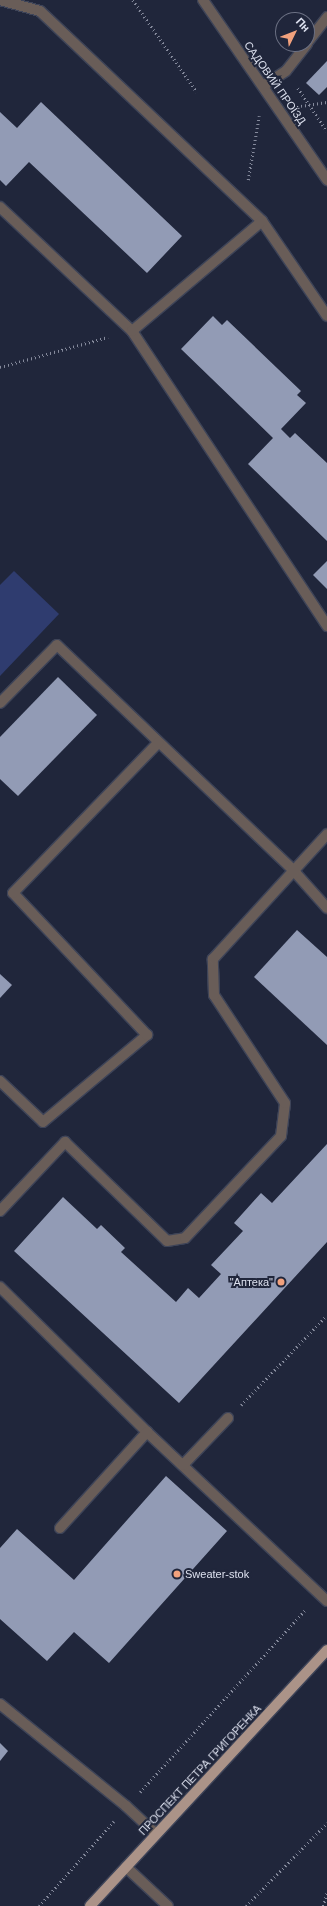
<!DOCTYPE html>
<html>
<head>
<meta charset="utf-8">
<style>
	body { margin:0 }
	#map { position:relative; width:327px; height:1906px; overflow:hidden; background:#20263b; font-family:Arial,sans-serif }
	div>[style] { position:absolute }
	.green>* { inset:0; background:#2f3c6f }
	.building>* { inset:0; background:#929bb5 }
	.path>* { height:2.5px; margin-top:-1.25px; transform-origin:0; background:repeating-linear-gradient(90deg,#858a9c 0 1px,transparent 0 4px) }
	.roads { filter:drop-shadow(1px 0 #3e4458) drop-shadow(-1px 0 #3e4458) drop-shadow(0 1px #3e4458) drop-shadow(0 -1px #3e4458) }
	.minor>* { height:10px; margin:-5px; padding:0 5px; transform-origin:5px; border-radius:5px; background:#695d58 }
	.major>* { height:10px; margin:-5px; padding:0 5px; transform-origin:5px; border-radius:5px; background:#ab9388 }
	.dots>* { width:11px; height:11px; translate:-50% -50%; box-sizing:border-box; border:2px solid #20263b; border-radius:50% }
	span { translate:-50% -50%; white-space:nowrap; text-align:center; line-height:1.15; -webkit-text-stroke:4px #20263b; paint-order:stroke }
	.street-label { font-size:11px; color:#dce0ee }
	.poi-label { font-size:11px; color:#dce0ee }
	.right { translate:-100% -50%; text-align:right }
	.left { translate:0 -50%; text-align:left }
	.north { position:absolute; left:275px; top:12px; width:40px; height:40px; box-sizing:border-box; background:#20263b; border:1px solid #6b7083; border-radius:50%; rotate:47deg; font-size:11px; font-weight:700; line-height:16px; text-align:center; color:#dce0ee }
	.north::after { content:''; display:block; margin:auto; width:14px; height:18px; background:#f1a17d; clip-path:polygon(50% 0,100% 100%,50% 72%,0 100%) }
</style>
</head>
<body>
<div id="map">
	<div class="green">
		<div style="clip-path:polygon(14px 571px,59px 614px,0 676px,0 585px)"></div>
	</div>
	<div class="building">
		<div style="clip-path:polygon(327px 61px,327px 87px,319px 95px,306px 83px)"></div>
		<div style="clip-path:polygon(41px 102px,182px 236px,147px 273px,29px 162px,6px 186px,0 180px,0 112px,17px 128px)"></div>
		<div style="clip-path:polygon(213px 316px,222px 325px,227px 320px,301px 391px,297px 395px,306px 403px,281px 429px,290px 438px,295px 433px,327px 463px,327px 541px,248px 464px,273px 438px,181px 349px)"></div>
		<div style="clip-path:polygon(327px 561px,327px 589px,313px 575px)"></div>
		<div style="clip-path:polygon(58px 677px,97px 715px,18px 796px,0 779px,0 737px)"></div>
		<div style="clip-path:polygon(297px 930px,327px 957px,327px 1045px,254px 977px)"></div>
		<div style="clip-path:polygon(0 974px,12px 985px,0 998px)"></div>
		<div style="clip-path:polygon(327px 1144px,327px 1242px,179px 1403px,14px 1251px,63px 1197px,97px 1229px,101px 1225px,125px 1248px,121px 1252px,176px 1302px,188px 1288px,199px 1298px,221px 1274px,211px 1265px,243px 1231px,234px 1223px,261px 1193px,272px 1203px)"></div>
		<div style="clip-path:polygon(166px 1476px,227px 1531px,109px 1663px,74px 1632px,47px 1661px,0 1619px,0 1548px,17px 1529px,74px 1580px)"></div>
		<div style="clip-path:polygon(0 1743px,8px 1751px,0 1761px)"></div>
	</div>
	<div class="path">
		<div style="left:133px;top:0;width:112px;rotate:55.2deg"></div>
		<div style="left:298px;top:88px;width:52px;rotate:56deg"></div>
		<div style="left:301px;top:106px;width:26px;rotate:-9deg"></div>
		<div style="left:248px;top:180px;width:65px;rotate:-80.2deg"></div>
		<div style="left:0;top:367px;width:112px;rotate:-15.5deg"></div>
		<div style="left:241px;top:1405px;width:124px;rotate:-46.3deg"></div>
		<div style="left:140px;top:1792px;width:247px;rotate:-47.8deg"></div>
		<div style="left:39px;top:1906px;width:113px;rotate:-48.6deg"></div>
		<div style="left:246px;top:1906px;width:116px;rotate:-45.7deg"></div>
		<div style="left:323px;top:1906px;width:15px;rotate:-74deg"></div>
	</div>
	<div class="roads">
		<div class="minor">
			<div style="left:0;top:0;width:41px;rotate:15.4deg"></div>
			<div style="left:40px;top:11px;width:306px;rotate:43.4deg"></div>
			<div style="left:262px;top:221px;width:115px;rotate:55.6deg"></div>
			<div style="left:203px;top:0;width:219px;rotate:55.4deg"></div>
			<div style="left:307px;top:43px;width:33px;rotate:-52deg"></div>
			<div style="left:263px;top:86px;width:27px;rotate:-33deg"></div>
			<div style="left:286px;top:71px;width:34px;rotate:-52deg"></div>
			<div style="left:0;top:207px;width:181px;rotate:43.2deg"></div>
			<div style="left:132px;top:331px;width:354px;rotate:56.5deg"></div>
			<div style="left:132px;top:331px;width:170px;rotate:-40.2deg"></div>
			<div style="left:0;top:703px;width:81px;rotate:-45.5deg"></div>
			<div style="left:57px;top:645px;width:326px;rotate:43.6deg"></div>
			<div style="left:293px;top:870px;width:51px;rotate:48.2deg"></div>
			<div style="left:0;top:1081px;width:59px;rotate:43.6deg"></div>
			<div style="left:43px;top:1122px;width:136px;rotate:-39.9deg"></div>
			<div style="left:147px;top:1035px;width:195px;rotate:-133.3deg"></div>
			<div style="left:13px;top:893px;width:209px;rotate:-46deg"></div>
			<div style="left:0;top:1211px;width:95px;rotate:-46.7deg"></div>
			<div style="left:65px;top:1142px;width:142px;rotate:44.1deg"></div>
			<div style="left:167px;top:1241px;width:18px;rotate:-9deg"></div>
			<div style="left:185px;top:1238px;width:140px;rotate:-46.7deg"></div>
			<div style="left:281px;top:1136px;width:33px;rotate:-83deg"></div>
			<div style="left:285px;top:1103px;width:129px;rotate:-123.3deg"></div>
			<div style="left:214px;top:995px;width:36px;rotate:-92deg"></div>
			<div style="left:213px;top:959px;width:169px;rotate:-47.6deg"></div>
			<div style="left:0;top:1287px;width:206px;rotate:44.6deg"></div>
			<div style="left:147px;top:1432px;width:247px;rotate:43.2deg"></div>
			<div style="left:183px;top:1465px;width:65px;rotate:-46.2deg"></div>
			<div style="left:60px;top:1528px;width:130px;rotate:-47.8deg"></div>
			<div style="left:0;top:1704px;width:162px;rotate:39deg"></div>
			<div style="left:126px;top:1806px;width:41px;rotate:43deg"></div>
			<div style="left:126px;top:1867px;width:57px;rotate:42.9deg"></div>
		</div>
		<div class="major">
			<div style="left:90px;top:1906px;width:349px;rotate:-47.2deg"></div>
		</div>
	</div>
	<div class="dots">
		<div style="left:281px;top:1282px;background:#f1a17d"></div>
		<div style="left:177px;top:1574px;background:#f1a17d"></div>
	</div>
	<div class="street-label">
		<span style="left:275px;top:83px;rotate:55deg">САДОВИЙ ПРОЇЗД</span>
		<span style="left:200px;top:1770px;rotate:-47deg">ПРОСПЕКТ ПЕТРА ГРИГОРЕНКА</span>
	</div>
	<div class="poi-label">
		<span class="right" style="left:273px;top:1282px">"Аптека"</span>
		<span class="left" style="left:185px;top:1574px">Sweater-stok</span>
	</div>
	<div class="north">Пн</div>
</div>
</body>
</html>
